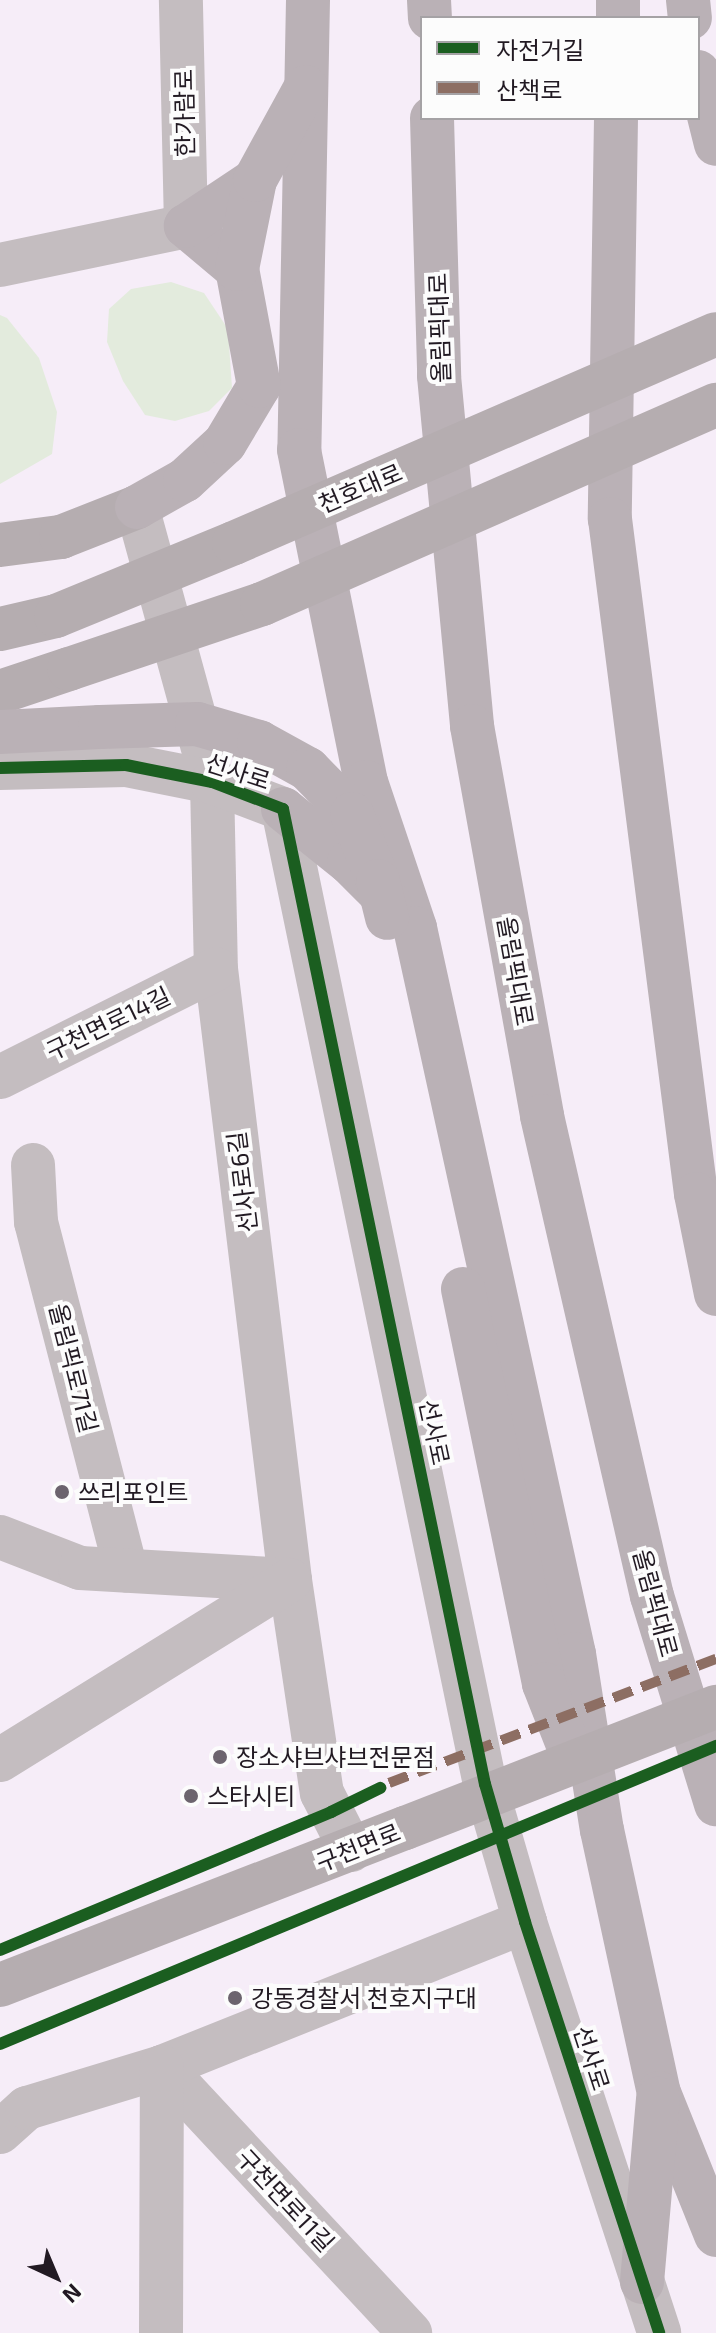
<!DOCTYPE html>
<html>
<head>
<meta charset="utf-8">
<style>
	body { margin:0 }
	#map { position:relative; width:716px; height:2333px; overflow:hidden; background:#f6edf8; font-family:"Exo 2","Noto Sans KR",sans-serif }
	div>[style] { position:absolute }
	.green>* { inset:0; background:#e3ebdd }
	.minor>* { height:44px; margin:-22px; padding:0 22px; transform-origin:22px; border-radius:22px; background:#c4bdc0 }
	.major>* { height:44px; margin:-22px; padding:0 22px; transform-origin:22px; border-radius:22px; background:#b5adb0 }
	.highway>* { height:44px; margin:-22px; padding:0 22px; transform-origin:22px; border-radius:22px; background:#bab1b6 }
	.major-bridge>* { height:44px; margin:-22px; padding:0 22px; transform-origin:22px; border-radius:22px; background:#b5adb0 }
	.highway-bridge>* { height:44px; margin:-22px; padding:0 22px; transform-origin:22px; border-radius:22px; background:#bab1b6 }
	.quiet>* { height:10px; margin-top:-5px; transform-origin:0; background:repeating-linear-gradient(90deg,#8d6e63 0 20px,transparent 0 30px) }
	.cycleway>* { height:12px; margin:-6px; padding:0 6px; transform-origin:6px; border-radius:6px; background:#1b5e20 }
	.dots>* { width:22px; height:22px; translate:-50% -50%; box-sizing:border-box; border:4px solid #fcfcfc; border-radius:50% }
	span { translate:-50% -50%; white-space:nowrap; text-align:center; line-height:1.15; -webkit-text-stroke:8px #fcfcfc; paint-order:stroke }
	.street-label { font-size:24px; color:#221a23 }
	.poi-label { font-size:24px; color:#221a23 }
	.left { translate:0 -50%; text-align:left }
	.legend { position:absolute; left:420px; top:16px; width:280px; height:104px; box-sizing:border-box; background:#fcfcfc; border:2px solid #a5a2a5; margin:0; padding:10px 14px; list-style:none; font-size:24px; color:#221a23 }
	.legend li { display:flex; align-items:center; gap:16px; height:40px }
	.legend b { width:40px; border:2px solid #a5a2a5 }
	.north { position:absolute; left:16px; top:2237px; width:80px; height:80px; -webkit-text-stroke:6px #fcfcfc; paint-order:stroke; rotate:136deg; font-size:22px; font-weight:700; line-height:32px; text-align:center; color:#221a23 }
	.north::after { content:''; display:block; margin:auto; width:28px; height:36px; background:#221a23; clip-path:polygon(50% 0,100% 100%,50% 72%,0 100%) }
</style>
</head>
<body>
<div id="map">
	<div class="green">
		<div style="clip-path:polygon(171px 282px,204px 293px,228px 329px,232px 388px,209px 411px,175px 421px,145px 415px,123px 381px,107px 342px,109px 309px,131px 289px)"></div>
		<div style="clip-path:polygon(0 315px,7px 318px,39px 358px,57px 412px,52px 454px,0 484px)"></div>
	</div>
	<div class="minor">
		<div style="left:0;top:265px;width:190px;rotate:-11.8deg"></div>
		<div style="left:186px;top:226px;width:226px;rotate:-91.3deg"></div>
		<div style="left:137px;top:507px;width:285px;rotate:74.7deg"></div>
		<div style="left:212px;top:782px;width:187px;rotate:88.8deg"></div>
		<div style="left:216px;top:969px;width:615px;rotate:83.09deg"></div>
		<div style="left:290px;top:1580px;width:215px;rotate:81.5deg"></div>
		<div style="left:322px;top:1793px;width:64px;rotate:63deg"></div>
		<div style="left:0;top:768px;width:126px;rotate:-1.4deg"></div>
		<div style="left:126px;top:765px;width:88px;rotate:11.2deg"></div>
		<div style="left:212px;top:782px;width:76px;rotate:20.8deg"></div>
		<div style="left:283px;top:809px;width:996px;rotate:78.3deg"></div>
		<div style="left:485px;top:1784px;width:144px;rotate:73.8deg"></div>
		<div style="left:525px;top:1922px;width:432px;rotate:71.9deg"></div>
		<div style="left:0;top:1077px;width:241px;rotate:-26.6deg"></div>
		<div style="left:33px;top:1165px;width:57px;rotate:87deg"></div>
		<div style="left:36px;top:1222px;width:360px;rotate:75.5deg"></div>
		<div style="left:0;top:1537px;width:86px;rotate:21.2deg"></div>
		<div style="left:80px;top:1568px;width:210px;rotate:3.3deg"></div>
		<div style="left:0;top:1760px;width:341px;rotate:-31.8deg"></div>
		<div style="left:162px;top:2067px;width:364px;rotate:47deg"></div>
		<div style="left:0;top:2132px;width:36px;rotate:-42deg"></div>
		<div style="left:27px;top:2108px;width:141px;rotate:-16.9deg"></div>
		<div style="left:162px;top:2067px;width:391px;rotate:-21.8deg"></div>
		<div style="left:161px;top:2333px;width:266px;rotate:-89.8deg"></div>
	</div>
	<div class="major">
		<div style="left:0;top:545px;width:62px;rotate:-7.5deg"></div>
		<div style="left:61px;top:537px;width:82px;rotate:-21.5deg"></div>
		<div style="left:0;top:629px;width:57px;rotate:-13.1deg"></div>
		<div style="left:0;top:692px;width:73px;rotate:-18.4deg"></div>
		<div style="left:0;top:1985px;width:434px;rotate:-21.2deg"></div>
	</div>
	<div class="highway">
		<div style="left:308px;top:0;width:450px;rotate:91.1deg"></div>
		<div style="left:299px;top:450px;width:339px;rotate:78.6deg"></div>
		<div style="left:366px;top:782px;width:154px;rotate:71.4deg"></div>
		<div style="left:415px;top:928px;width:743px;rotate:77.65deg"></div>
		<div style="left:574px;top:1654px;width:178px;rotate:81deg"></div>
		<div style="left:602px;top:1830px;width:269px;rotate:77.8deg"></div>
		<div style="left:659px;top:2093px;width:153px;rotate:68.1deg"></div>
		<div style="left:429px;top:0;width:18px;rotate:87deg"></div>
		<div style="left:688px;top:0;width:18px;rotate:84deg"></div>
		<div style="left:618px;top:18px;width:18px;rotate:-90deg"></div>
		<div style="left:698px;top:72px;width:74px;rotate:76deg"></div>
		<div style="left:432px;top:118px;width:258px;rotate:88.4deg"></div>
		<div style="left:439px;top:376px;width:352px;rotate:84.6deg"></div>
		<div style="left:472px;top:726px;width:396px;rotate:79.8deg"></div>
		<div style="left:542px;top:1116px;width:492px;rotate:77.1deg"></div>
		<div style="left:652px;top:1596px;width:218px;rotate:72.9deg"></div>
		<div style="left:616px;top:118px;width:401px;rotate:90.9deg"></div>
		<div style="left:610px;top:519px;width:680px;rotate:82.74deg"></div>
		<div style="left:696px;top:1194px;width:102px;rotate:78.7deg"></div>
		<div style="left:237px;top:269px;width:67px;rotate:-139.9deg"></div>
		<div style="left:186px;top:226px;width:83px;rotate:-33.7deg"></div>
		<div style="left:137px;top:507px;width:55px;rotate:-29.4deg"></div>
		<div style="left:185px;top:480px;width:54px;rotate:-42.8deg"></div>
		<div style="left:225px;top:443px;width:66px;rotate:-59.2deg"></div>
		<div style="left:259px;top:386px;width:119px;rotate:-100.6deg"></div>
		<div style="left:237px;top:269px;width:91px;rotate:-78.6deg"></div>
		<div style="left:255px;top:180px;width:106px;rotate:-61.3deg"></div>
		<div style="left:0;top:732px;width:100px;rotate:-2.9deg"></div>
		<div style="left:283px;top:809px;width:85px;rotate:38.8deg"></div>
		<div style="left:349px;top:862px;width:57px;rotate:45deg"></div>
		<div style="left:463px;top:1289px;width:403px;rotate:78.4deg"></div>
		<div style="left:544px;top:1684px;width:76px;rotate:68.5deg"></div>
		<div style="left:642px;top:2282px;width:184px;rotate:-85deg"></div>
	</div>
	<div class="major-bridge">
		<div style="left:56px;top:616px;width:192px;rotate:-22.3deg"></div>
		<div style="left:234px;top:543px;width:525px;rotate:-23.44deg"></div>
		<div style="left:69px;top:669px;width:204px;rotate:-18.6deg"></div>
		<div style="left:262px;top:604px;width:496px;rotate:-23.7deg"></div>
		<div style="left:405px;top:1828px;width:334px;rotate:-21.3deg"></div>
	</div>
	<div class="highway-bridge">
		<div style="left:100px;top:727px;width:97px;rotate:-1.8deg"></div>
		<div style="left:197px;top:724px;width:65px;rotate:16.2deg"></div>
		<div style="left:259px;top:742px;width:56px;rotate:28.9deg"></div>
		<div style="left:308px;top:769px;width:63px;rotate:45.6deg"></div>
		<div style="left:352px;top:814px;width:72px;rotate:68.8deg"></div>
		<div style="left:378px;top:881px;width:38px;rotate:76deg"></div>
	</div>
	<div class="quiet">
		<div style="left:389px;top:1783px;width:350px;rotate:-20.8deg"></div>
	</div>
	<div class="cycleway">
		<div style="left:0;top:768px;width:126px;rotate:-1.4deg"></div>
		<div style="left:126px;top:765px;width:88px;rotate:11.2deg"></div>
		<div style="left:212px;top:782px;width:76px;rotate:20.8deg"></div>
		<div style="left:283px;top:809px;width:996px;rotate:78.3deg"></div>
		<div style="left:485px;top:1784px;width:144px;rotate:73.8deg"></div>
		<div style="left:525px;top:1922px;width:432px;rotate:71.9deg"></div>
		<div style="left:0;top:1950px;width:359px;rotate:-22.6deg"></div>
		<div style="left:331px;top:1812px;width:55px;rotate:-26.1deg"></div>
		<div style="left:0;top:2044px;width:776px;rotate:-22.6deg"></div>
	</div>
	<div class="dots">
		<div style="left:62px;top:1492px;background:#6c646e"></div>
		<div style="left:220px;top:1757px;background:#6c646e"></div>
		<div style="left:191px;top:1796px;background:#6c646e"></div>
		<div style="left:235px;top:1998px;background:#6c646e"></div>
	</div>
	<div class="street-label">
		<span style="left:184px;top:113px;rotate:-91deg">한가람로</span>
		<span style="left:439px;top:328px;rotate:-92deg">올림픽대로</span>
		<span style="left:360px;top:488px;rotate:-23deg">천호대로</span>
		<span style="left:238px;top:771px;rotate:18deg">선사로</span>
		<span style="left:516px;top:971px;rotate:80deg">올림픽대로</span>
		<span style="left:108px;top:1023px;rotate:-26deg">구천면로14길</span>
		<span style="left:242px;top:1182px;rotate:-97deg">선사로6길</span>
		<span style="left:74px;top:1368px;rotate:76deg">올림픽로71길</span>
		<span style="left:435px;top:1432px;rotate:78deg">선사로</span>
		<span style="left:656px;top:1603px;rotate:75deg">올림픽대로</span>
		<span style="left:358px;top:1847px;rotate:-22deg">구천면로</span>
		<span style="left:592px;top:2058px;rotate:72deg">선사로</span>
		<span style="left:286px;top:2200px;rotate:47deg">구천면로11길</span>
	</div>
	<div class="poi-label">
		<span class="left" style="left:78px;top:1492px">쓰리포인트</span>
		<span class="left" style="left:236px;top:1757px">장소샤브샤브전문점</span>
		<span class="left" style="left:207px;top:1796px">스타시티</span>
		<span class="left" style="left:251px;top:1998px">강동경찰서 천호지구대</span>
	</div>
	<ul class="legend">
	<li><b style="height:10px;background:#1b5e20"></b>자전거길</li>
	<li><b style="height:10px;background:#8d6e63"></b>산책로</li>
	</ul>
	<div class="north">N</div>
</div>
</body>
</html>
